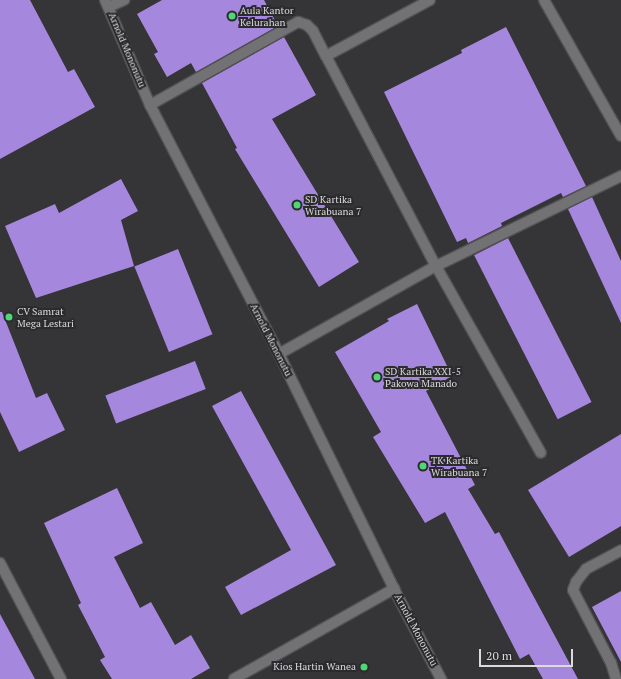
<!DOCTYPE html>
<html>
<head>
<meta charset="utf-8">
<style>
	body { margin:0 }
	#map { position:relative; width:621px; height:679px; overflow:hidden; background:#353437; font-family:"PT Serif",serif }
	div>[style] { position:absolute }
	.building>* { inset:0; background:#a587dd; transform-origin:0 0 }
	.roads { filter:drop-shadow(1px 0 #525154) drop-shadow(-1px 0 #525154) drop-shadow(0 1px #525154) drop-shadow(0 -1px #525154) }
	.street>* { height:10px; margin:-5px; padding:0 5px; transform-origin:5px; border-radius:5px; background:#727174 }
	.secondary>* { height:10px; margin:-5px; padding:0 5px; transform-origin:5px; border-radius:5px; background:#727174 }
	.dots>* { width:11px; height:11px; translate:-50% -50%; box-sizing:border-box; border:2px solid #2b2a2d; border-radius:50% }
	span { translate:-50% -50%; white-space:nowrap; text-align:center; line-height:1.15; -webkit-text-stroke:4px #2b2a2d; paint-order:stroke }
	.poi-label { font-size:10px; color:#dbdadc }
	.left { translate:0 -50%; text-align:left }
	.right { translate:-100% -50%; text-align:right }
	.street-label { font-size:10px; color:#dbdadc }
	.scale { position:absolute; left:479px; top:649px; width:94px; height:18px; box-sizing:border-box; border:2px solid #dbdadc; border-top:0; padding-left:5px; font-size:12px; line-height:14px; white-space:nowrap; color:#dbdadc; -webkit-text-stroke:3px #2b2a2d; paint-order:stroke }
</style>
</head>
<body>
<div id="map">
	<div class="building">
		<div style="clip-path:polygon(0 0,30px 0,68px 72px,74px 69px,95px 107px,0 159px)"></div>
		<div style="clip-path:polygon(162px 0,264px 0,278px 26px,196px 72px,191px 63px,167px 77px,154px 54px,158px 52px,137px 14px)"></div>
		<div style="clip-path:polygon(506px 27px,586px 186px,563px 197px,561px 193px,501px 223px,502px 226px,468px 243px,466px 238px,457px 242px,384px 92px,462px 53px,461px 50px)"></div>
		<div style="clip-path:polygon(284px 37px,316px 95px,272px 119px,359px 262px,319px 287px,235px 149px,237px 148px,202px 83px)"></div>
		<div style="clip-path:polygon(121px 179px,138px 211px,121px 220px,134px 266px,36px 298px,5px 226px,55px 204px,59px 213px)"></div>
		<div style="clip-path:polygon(592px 197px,621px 261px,621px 323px,568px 209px)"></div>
		<div style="left:508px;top:238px;width:184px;height:38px;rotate:63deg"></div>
		<div style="left:178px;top:249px;width:92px;height:47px;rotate:68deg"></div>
		<div style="clip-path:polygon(417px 304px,452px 376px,426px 391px,475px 485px,468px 489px,495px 534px,499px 532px,578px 679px,543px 679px,529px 654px,520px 659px,445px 512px,425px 523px,373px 437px,381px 432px,335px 352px,389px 321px,387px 319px)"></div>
		<div style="clip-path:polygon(0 312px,2px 312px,36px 398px,47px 393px,65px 430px,19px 452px,0 412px)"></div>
		<div style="left:195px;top:361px;width:30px;height:96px;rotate:69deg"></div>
		<div style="clip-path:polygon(241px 391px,336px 565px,241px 615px,225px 587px,291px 550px,212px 406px)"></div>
		<div style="clip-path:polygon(621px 434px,621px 526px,569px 557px,528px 490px)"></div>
		<div style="clip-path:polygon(117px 488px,143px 543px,114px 557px,140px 608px,151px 602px,175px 645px,191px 635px,210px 668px,191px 679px,112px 679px,100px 660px,105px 657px,78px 605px,81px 603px,44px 523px)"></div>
		<div style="clip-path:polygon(621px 591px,621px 662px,592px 607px)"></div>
		<div style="clip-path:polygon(0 614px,35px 679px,0 679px)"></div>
	</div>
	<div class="roads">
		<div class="street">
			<div style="left:544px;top:0;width:156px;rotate:60.5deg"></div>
			<div style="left:109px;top:7px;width:17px;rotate:-25deg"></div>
			<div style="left:326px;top:56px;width:237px;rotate:62.4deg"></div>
			<div style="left:436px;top:266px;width:214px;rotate:60.7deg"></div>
			<div style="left:150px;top:105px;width:170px;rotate:-29.3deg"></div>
			<div style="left:298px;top:22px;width:9px;rotate:18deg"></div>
			<div style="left:307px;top:25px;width:8px;rotate:45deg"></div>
			<div style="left:313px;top:31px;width:28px;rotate:63deg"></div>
			<div style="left:326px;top:56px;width:118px;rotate:-28.3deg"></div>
			<div style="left:279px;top:354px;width:180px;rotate:-29.3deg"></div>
			<div style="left:436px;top:266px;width:206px;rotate:-25.9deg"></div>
			<div style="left:0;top:563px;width:131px;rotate:62.3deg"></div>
			<div style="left:234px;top:679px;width:184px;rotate:-29.4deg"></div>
			<div style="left:616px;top:679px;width:17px;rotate:-107deg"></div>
			<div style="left:611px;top:663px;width:82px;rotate:-117.5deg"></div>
			<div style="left:573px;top:590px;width:9px;rotate:-69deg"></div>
			<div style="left:576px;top:582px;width:16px;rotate:-52deg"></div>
			<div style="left:586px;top:569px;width:40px;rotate:-28deg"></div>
		</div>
		<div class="secondary">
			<div style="left:105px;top:0;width:114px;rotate:66.8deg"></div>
			<div style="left:150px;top:105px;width:280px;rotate:62.6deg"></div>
			<div style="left:279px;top:354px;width:262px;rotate:63.9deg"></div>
			<div style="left:394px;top:589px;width:102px;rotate:62.4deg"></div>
		</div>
	</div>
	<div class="dots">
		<div style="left:232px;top:16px;background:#50d674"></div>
		<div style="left:297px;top:205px;background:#50d674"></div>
		<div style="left:9px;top:317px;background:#50d674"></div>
		<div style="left:377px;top:377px;background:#50d674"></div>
		<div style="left:423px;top:466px;background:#50d674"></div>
		<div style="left:364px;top:667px;background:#50d674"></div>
	</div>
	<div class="poi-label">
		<span class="left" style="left:240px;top:16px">Aula Kantor<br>Kelurahan</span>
		<span class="left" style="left:305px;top:205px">SD Kartika<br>Wirabuana 7</span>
		<span class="left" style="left:17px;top:317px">CV Samrat<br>Mega Lestari</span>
		<span class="left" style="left:385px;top:377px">SD Kartika XXI-5<br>Pakowa Manado</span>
		<span class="left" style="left:431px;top:466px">TK Kartika<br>Wirabuana 7</span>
		<span class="right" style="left:356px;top:667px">Kios Hartin Wanea</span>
	</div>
	<div class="street-label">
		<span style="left:127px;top:50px;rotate:67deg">Arnold Mononutu</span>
		<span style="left:271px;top:340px;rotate:63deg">Arnold Mononutu</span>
		<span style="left:416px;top:630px;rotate:62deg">Arnold Mononutu</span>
	</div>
	<div class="scale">20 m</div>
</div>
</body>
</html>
